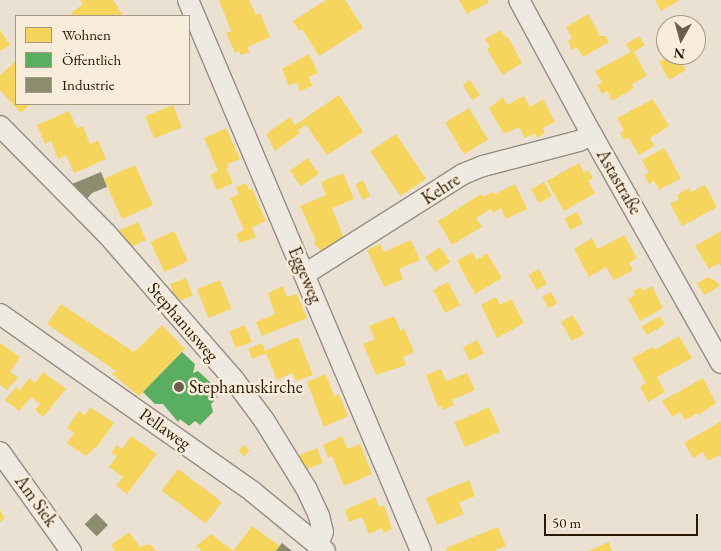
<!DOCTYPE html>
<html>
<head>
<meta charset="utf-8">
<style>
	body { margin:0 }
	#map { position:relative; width:721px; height:551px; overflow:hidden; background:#eae1d2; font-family:"EB Garamond",serif }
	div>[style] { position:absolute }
	.homes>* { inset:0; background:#f6d55c; transform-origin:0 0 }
	.public>* { inset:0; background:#5aae61 }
	.industry>* { inset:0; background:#8c8c6e; transform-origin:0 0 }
	.roads { filter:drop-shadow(1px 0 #958d82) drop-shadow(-1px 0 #958d82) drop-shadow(0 1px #958d82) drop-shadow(0 -1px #958d82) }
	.minor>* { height:20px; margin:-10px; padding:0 10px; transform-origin:10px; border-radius:10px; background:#eeeae1 }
	.dots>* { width:14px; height:14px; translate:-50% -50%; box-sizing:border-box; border:2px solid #f8eddb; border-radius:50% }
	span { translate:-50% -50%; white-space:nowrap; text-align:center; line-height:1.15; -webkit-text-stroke:5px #f8eddb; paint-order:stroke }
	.street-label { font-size:18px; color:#2a1803 }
	.poi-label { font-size:18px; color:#2a1803 }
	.left { translate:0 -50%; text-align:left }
	.legend { position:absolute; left:15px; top:15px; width:175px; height:90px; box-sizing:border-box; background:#f8eddb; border:1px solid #a69885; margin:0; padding:6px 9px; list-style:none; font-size:15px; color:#2a1803 }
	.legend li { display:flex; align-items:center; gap:10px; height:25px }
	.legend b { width:25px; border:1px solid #a69885 }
	.north { position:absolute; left:656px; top:15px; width:50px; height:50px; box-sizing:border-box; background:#f8eddb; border:1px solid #a69885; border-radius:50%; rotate:187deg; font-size:14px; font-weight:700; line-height:20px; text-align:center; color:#2a1803 }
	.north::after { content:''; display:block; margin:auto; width:18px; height:22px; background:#6d5e4b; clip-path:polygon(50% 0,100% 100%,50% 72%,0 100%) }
	.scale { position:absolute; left:544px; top:514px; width:154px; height:22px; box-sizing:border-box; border:2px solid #2a1803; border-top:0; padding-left:6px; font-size:15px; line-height:18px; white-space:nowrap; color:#2a1803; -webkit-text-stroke:4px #f8eddb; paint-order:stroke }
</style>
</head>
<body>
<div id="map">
	<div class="homes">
		<div style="clip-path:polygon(80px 0,113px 0,122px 14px,119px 16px,74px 16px,71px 13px,83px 4px)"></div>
		<div style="clip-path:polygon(219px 0,249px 0,256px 15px,260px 13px,270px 37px,247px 47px,250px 52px,241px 55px,239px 51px,235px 53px,226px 33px,231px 31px)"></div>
		<div style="clip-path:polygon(326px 0,345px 0,363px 28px,319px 56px,302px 29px,299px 31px,293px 21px)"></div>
		<div style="clip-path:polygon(459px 0,488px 0,489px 2px,467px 14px)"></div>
		<div style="clip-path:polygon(655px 0,680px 0,661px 11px)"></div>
		<div style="clip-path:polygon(588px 14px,600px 36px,606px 36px,609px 42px,583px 57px,577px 47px,572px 50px,568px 41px,572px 38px,566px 27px)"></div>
		<div style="clip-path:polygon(0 30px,10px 45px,0 51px)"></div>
		<div style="clip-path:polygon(501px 30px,506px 38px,508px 37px,522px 63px,502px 75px,487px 49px,490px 47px,485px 39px)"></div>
		<div style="clip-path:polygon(639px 36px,645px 45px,634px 52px,647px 76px,632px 84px,634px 88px,612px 101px,607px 91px,602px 94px,597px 85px,602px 83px,595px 71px,631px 52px,626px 44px)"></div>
		<div style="clip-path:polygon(309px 54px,318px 73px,309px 77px,312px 86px,300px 91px,297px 82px,289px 86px,282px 69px)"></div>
		<div style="clip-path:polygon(671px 55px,677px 55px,686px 70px,669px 80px,659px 62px)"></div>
		<div style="clip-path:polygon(16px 61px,16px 104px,30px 104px,21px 113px,0 90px,0 75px)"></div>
		<div style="left:470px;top:80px;width:18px;height:9px;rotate:56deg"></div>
		<div style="clip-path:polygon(339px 95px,363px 132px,327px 155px,306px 125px,298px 130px,300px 133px,275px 151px,266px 134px,290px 117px,295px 125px)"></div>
		<div style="clip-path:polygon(524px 96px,530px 107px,543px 99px,555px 122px,543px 128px,545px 133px,537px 138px,535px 133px,525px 138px,519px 127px,504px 134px,489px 108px,503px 97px,507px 105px)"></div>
		<div style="clip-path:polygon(653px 99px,669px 126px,650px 138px,654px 146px,639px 155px,629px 138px,624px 140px,620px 133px,624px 130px,617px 118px)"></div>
		<div style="left:173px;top:105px;width:24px;height:30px;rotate:68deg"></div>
		<div style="left:469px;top:108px;width:37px;height:28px;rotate:59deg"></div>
		<div style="clip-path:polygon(69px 111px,77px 128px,83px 126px,90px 144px,98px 140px,106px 159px,74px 173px,66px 155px,58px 159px,51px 141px,45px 144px,37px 125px)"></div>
		<div style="clip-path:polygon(226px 128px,240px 159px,228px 164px,229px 167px,226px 168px,233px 183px,217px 190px,210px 175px,218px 171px,204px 138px)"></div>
		<div style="left:396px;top:134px;width:54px;height:31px;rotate:56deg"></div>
		<div style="clip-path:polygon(664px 148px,681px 178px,659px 190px,654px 181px,649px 184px,644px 175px,649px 173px,642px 160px)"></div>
		<div style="left:308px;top:158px;width:19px;height:22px;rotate:55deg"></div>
		<div style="clip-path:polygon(579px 163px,584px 173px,588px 170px,593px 178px,588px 181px,595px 193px,564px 211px,547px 181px)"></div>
		<div style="left:135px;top:165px;width:44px;height:34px;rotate:66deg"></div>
		<div style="clip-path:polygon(343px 173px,354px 199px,332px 208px,345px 241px,320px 252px,318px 246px,316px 247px,314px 242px,316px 241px,300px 206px,326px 195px,321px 182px)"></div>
		<div style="clip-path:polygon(363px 180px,370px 196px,363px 200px,355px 185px)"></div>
		<div style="left:544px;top:182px;width:16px;height:15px;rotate:60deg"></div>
		<div style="clip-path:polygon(246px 183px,249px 190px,252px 188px,266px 221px,252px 227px,256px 237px,240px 243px,236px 234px,244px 230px,230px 198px,239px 194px,236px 187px)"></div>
		<div style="clip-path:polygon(515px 184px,527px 209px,506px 219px,501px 208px,493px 213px,491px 209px,476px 218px,482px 227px,452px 245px,438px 221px,481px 194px,483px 197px,493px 192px,495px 194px)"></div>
		<div style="clip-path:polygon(705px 185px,717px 207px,682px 226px,670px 204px,679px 199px,677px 195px,689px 188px,691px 192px)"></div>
		<div style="left:577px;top:212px;width:13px;height:14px;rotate:63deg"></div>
		<div style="clip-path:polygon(138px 222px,146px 240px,131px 247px,118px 231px)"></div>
		<div style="left:174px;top:231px;width:33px;height:26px;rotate:65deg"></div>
		<div style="clip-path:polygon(721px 231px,721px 267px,719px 263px,709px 269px,695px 246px)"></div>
		<div style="clip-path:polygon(624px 235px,637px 258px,629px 263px,633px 270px,614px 280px,606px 267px,589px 277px,574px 249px,592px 238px,598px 249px)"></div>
		<div style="clip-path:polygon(411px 240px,420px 260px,399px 269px,403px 279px,384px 287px,367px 250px,380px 244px,384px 252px)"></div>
		<div style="left:440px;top:247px;width:18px;height:18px;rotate:56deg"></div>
		<div style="clip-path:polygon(472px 252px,477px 260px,487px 253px,502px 278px,475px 294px,457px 261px)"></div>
		<div style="left:539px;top:269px;width:17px;height:12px;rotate:62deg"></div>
		<div style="clip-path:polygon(708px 277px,716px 281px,720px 286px,704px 295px,697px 283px)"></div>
		<div style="left:186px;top:278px;width:19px;height:17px;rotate:69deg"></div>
		<div style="left:220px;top:280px;width:31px;height:25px;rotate:68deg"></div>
		<div style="left:448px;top:282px;width:26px;height:17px;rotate:62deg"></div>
		<div style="clip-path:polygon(283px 286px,287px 297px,297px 294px,307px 318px,262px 336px,256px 322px,275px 314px,268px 293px)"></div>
		<div style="clip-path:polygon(652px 286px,663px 308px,640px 321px,628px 299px,635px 295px,633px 291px,641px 287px,643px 291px)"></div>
		<div style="left:551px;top:292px;width:13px;height:10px;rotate:61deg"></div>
		<div style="clip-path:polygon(496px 297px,500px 305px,511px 299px,524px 323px,497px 338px,481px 305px)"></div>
		<div style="clip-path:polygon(61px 304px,134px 352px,162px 325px,185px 349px,139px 396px,112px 374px,116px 371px,47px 324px)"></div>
		<div style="left:573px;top:315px;width:22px;height:14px;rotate:60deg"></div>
		<div style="clip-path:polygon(394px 316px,401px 331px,404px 329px,414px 352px,403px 357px,406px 365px,376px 375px,363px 344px,375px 339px,369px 326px)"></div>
		<div style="left:660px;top:316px;width:10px;height:21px;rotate:61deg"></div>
		<div style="left:245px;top:325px;width:18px;height:17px;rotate:68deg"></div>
		<div style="clip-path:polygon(679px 336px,692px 358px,657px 377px,665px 392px,648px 402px,640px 387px,646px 383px,632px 358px,653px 347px,655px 350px)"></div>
		<div style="clip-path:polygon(298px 337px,313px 375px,296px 381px,292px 373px,277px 380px,265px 351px)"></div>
		<div style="left:477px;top:340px;width:15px;height:16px;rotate:62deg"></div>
		<div style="clip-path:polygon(0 343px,20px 357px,10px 372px,18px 377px,7px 390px,0 385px)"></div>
		<div style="left:262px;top:343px;width:11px;height:15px;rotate:68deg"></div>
		<div style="clip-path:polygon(441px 369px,446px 381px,467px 373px,475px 390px,452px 400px,454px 405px,443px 410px,441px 406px,438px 407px,426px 375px)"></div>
		<div style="clip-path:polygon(43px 372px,66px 389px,43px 417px,35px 410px,40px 404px,31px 397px,19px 411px,5px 400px,16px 387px,20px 390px,29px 378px,35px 383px)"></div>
		<div style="clip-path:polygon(326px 374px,334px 396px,339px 394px,348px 416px,324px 427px,307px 382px)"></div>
		<div style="clip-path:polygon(703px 378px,716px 403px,699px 415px,697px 413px,685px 420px,680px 412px,672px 417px,662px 401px)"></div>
		<div style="clip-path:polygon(90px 407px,114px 423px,96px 448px,95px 447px,86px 456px,67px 443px,74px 433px,67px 428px,79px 411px,85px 415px)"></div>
		<div style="left:489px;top:407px;width:27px;height:38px;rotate:66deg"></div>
		<div style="clip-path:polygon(721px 421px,721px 457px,719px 455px,708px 461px,703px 452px,693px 458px,684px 443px)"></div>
		<div style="clip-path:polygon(131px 436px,157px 454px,127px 494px,116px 486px,123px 477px,109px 467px,117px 456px,111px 453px,117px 445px,122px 449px)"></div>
		<div style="clip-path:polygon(342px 436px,348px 449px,360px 444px,372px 474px,344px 486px,332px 456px,328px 458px,323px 445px)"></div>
		<div style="left:244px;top:445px;width:8px;height:8px;rotate:45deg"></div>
		<div style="left:317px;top:448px;width:16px;height:20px;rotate:68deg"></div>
		<div style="left:178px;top:469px;width:55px;height:27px;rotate:37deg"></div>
		<div style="clip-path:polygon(469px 480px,475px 496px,459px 503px,464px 514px,437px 525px,426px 498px)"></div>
		<div style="clip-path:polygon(375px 497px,379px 507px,384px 505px,392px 529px,383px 533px,382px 528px,369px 534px,362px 517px,349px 522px,345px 510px)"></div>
		<div style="clip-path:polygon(0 510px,5px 518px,0 522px)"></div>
		<div style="clip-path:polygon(252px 526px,280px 546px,276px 551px,233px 551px)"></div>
		<div style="clip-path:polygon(498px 527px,506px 546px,494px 551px,447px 551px,446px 548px)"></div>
		<div style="clip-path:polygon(129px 532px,140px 547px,150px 544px,156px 551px,115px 551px,111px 545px)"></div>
		<div style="clip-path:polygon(211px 534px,233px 551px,202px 551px,196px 546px)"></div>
		<div style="clip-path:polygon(609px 542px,612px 551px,588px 551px)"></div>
	</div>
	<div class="public">
		<div style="clip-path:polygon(182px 352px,195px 364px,193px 373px,198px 371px,211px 383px,211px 390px,218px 397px,211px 404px,213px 412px,200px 425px,195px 421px,189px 426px,180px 419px,178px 422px,163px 404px,155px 404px,143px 392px)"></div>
	</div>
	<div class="industry">
		<div style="clip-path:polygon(101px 172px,107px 187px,92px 193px,87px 199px,72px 184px)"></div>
		<div style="left:96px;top:513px;width:17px;height:16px;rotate:45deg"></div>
		<div style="clip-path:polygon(282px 543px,292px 551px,276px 551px)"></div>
	</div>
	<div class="roads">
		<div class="minor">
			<div style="left:188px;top:0;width:598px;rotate:67.08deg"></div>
			<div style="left:519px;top:0;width:153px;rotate:61.6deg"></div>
			<div style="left:592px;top:135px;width:262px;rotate:60.5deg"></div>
			<div style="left:0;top:126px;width:151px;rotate:45.3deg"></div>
			<div style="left:106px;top:233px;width:196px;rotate:48.9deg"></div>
			<div style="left:235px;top:381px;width:49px;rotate:53.4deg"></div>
			<div style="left:264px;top:420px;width:82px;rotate:58.4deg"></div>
			<div style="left:307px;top:490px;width:29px;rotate:65deg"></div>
			<div style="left:319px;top:516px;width:16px;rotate:76deg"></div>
			<div style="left:323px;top:532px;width:13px;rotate:113deg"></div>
			<div style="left:305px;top:274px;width:187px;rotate:-32.3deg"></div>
			<div style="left:463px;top:174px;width:22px;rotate:-22deg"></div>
			<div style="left:483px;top:166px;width:99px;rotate:-14.6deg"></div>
			<div style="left:579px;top:141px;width:14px;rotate:-25deg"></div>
			<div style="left:0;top:314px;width:309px;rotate:35.1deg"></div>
			<div style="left:253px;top:492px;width:93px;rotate:39.3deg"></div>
			<div style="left:0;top:452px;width:122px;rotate:54.4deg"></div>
		</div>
	</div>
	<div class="dots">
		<div style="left:179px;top:387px;background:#6d5e4b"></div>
	</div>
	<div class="street-label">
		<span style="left:619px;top:182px;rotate:60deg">Astastraße</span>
		<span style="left:441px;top:189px;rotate:-33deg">Kehre</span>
		<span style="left:305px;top:275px;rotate:67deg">Eggeweg</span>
		<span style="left:183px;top:322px;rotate:49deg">Stephanusweg</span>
		<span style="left:165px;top:429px;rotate:35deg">Pellaweg</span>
		<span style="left:36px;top:501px;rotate:54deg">Am Siek</span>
	</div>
	<div class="poi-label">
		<span class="left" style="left:189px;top:387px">Stephanuskirche</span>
	</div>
	<ul class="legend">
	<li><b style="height:14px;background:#f6d55c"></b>Wohnen</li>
	<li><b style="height:14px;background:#5aae61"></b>Öffentlich</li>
	<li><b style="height:14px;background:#8c8c6e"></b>Industrie</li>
	</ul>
	<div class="north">N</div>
	<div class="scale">50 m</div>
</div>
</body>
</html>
